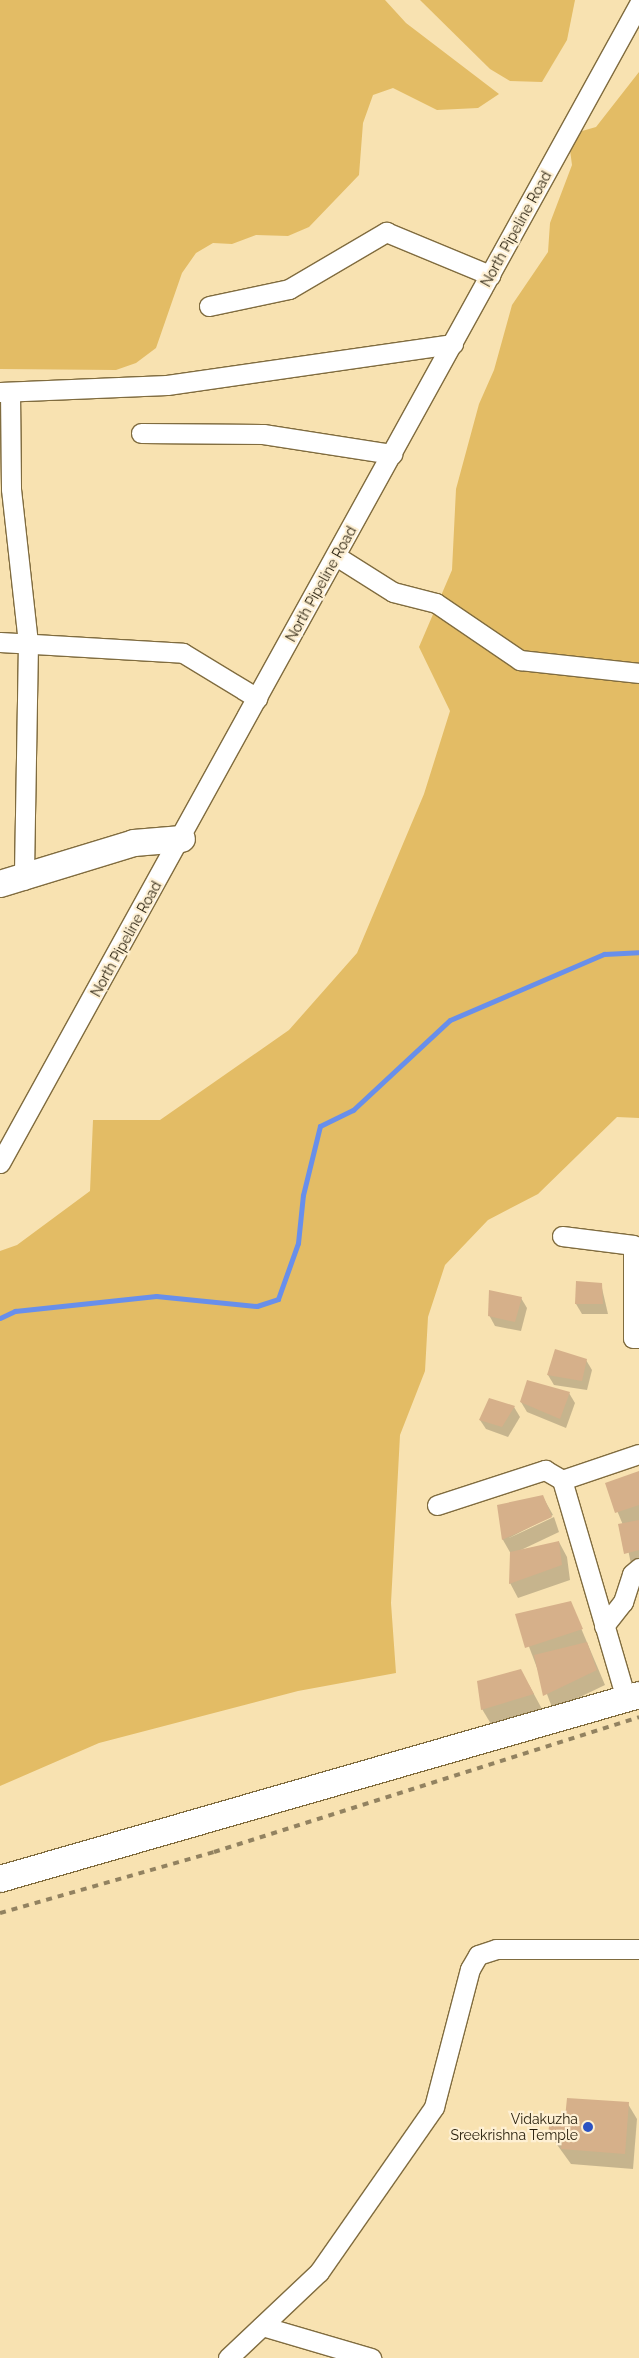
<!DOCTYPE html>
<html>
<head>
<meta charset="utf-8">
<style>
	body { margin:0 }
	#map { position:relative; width:639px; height:2358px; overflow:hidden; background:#f8e2b1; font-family:Raleway,sans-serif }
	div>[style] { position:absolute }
	.green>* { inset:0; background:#e3bc65 }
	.shadow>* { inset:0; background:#0003 }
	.stream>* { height:5px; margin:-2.5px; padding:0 2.5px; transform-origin:2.5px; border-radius:2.5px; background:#688feb }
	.building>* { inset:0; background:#d6b08a }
	.roads { filter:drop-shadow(1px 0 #806c3f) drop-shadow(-1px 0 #806c3f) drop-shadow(0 1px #806c3f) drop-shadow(0 -1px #806c3f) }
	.street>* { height:19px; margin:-9.5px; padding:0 9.5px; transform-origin:9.5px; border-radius:9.5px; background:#fff }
	.secondary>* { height:26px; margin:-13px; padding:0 13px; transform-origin:13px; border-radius:13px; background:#fff }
	.rail>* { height:4px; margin-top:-2px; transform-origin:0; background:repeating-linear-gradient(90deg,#928260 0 6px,transparent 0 12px) }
	.dots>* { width:14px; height:14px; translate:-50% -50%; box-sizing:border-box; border:2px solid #fef0d3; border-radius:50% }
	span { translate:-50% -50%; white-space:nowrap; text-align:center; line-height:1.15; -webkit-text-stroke:4.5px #fef0d3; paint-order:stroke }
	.street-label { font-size:14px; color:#261d0a }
	.poi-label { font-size:14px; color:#261d0a }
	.right { translate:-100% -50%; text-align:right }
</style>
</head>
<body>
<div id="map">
	<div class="green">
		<div style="clip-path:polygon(0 0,385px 0,406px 23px,499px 94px,478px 108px,437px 110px,393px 88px,373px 95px,363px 123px,359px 175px,309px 227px,288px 236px,256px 235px,232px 244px,213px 243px,196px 253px,182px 273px,156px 348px,136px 363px,116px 370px,0 369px)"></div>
		<div style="clip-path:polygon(420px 0,575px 0,567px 40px,542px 82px,510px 81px,490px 69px)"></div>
		<div style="clip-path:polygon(639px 72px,639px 1118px,617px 1117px,538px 1194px,488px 1220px,445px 1265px,428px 1317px,425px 1371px,400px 1435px,391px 1603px,396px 1673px,298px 1691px,99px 1743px,0 1786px,0 1251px,17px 1245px,90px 1191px,93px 1120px,160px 1120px,289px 1030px,357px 953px,424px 794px,450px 711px,419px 647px,452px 570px,456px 489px,479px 404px,494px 370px,512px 305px,548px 252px,550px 223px,572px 165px,568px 135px,596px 127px)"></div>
	</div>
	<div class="shadow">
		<div style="clip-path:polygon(601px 1284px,608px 1314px,582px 1314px,576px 1304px)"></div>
		<div style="clip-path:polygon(521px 1298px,527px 1308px,521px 1331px,495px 1326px,489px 1315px)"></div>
		<div style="clip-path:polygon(586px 1360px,592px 1370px,587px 1390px,554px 1385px,548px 1375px)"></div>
		<div style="clip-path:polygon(569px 1393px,575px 1403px,566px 1428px,527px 1412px,521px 1402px)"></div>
		<div style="clip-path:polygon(514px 1407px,520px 1417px,508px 1437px,486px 1429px,480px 1420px)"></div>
		<div style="clip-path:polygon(639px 1472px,639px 1561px,631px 1564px,623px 1525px,606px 1484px)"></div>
		<div style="clip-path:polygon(543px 1497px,553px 1515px,507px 1539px,554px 1517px,559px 1532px,521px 1550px,559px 1542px,567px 1557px,570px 1580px,518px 1598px,510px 1583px,511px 1554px,503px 1540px,498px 1506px)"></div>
		<div style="clip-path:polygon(570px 1602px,605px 1685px,553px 1710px,517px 1615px)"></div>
		<div style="clip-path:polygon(529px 1685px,542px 1709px,491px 1724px,482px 1709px)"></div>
		<div style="clip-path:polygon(628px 2104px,637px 2119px,633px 2169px,571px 2164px,550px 2135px,567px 2119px)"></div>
	</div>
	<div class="stream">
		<div style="left:0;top:1318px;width:17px;rotate:-25deg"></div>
		<div style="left:15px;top:1311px;width:142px;rotate:-6.1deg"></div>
		<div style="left:156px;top:1296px;width:101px;rotate:5.7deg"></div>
		<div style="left:257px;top:1306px;width:22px;rotate:-18deg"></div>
		<div style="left:278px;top:1299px;width:59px;rotate:-70.3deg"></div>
		<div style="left:298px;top:1243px;width:48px;rotate:-84.1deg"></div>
		<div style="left:303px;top:1195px;width:71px;rotate:-76.2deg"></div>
		<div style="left:320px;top:1126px;width:37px;rotate:-26deg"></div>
		<div style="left:353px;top:1110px;width:132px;rotate:-42.9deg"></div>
		<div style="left:450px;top:1020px;width:168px;rotate:-23.2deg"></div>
		<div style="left:604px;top:954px;width:35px;rotate:-3deg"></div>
	</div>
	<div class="building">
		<div style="clip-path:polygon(576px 1281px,602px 1283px,603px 1304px,575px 1304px)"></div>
		<div style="clip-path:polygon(489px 1290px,522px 1297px,515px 1322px,488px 1316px)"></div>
		<div style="clip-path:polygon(555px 1349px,587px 1359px,582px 1381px,547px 1375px)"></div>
		<div style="clip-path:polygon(527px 1380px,570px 1392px,560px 1419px,520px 1402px)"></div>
		<div style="clip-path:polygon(489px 1398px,515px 1406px,502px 1427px,479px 1420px)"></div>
		<div style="clip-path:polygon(639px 1471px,639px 1505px,615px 1513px,605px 1483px)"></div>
		<div style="clip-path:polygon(543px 1495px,552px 1517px,502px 1540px,497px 1505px)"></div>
		<div style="clip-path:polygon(639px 1520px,639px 1550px,624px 1554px,618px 1524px)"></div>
		<div style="clip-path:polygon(559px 1541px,562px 1565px,509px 1584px,510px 1552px)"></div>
		<div style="clip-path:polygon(571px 1601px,583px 1629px,525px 1648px,515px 1614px)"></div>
		<div style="clip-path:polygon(587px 1642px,597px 1670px,543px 1696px,534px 1655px)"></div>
		<div style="clip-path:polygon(521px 1669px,534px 1694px,481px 1710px,477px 1681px)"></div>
		<div style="clip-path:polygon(567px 2098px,629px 2102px,625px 2154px,561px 2149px,562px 2137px,548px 2136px,550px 2116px,565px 2118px)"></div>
	</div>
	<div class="roads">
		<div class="street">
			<div style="left:209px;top:306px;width:82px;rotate:-12deg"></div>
			<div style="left:289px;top:289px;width:113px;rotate:-30.4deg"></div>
			<div style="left:386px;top:232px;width:113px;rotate:22.5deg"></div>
			<div style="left:0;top:392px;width:167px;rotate:-2.4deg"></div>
			<div style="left:167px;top:385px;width:289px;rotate:-8.2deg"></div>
			<div style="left:10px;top:392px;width:97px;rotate:89.4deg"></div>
			<div style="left:11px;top:489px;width:155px;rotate:83.7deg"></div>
			<div style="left:28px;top:643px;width:237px;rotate:91deg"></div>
			<div style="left:141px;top:433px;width:122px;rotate:0.5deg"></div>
			<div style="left:263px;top:434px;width:131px;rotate:8.8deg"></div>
			<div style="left:336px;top:556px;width:67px;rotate:32.3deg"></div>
			<div style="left:393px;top:592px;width:44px;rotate:14.3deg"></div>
			<div style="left:436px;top:603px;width:102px;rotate:34.2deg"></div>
			<div style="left:520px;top:660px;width:120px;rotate:6.2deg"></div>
			<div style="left:0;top:642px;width:183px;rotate:3.4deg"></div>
			<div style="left:183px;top:653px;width:87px;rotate:31.3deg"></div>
			<div style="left:0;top:1163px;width:1323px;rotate:-61.13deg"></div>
			<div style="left:562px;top:1236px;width:72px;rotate:7.2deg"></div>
			<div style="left:633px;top:1245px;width:93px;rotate:90deg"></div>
			<div style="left:633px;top:1338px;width:6px"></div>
			<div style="left:562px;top:1480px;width:81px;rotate:-18.7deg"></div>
			<div style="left:437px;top:1505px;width:114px;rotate:-18deg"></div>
			<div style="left:545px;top:1470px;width:20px;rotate:30deg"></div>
			<div style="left:562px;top:1480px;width:228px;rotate:73.7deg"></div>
			<div style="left:604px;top:1626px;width:31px;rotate:-52deg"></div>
			<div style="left:623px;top:1602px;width:29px;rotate:-72deg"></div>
			<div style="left:632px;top:1574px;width:9px;rotate:-41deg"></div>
			<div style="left:262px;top:2326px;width:114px;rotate:16.4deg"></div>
			<div style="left:228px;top:2358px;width:125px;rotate:-43.4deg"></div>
			<div style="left:319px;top:2272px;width:201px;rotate:-55.1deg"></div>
			<div style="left:434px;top:2107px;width:143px;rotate:-75.4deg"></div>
			<div style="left:470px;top:1969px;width:16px;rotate:-60deg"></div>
			<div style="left:478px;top:1955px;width:19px;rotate:-18deg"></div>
			<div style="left:496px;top:1949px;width:143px"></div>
		</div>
		<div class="secondary">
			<div style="left:0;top:884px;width:140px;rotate:-17deg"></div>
			<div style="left:134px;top:843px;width:48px;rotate:-4.8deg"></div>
			<div style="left:0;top:1879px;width:665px;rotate:-16.06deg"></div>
		</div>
	</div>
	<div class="rail">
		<div style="left:0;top:1913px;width:223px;rotate:-15.9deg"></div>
		<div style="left:214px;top:1852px;width:446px;rotate:-17.6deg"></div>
	</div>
	<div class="dots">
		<div style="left:588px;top:2127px;background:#2c52c2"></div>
	</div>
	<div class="street-label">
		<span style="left:516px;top:229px;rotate:-61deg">North Pipeline Road</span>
		<span style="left:321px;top:584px;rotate:-61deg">North Pipeline Road</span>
		<span style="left:126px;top:939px;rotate:-61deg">North Pipeline Road</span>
	</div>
	<div class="poi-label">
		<span class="right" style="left:578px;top:2127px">Vidakuzha<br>Sreekrishna Temple</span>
	</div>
</div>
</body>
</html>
